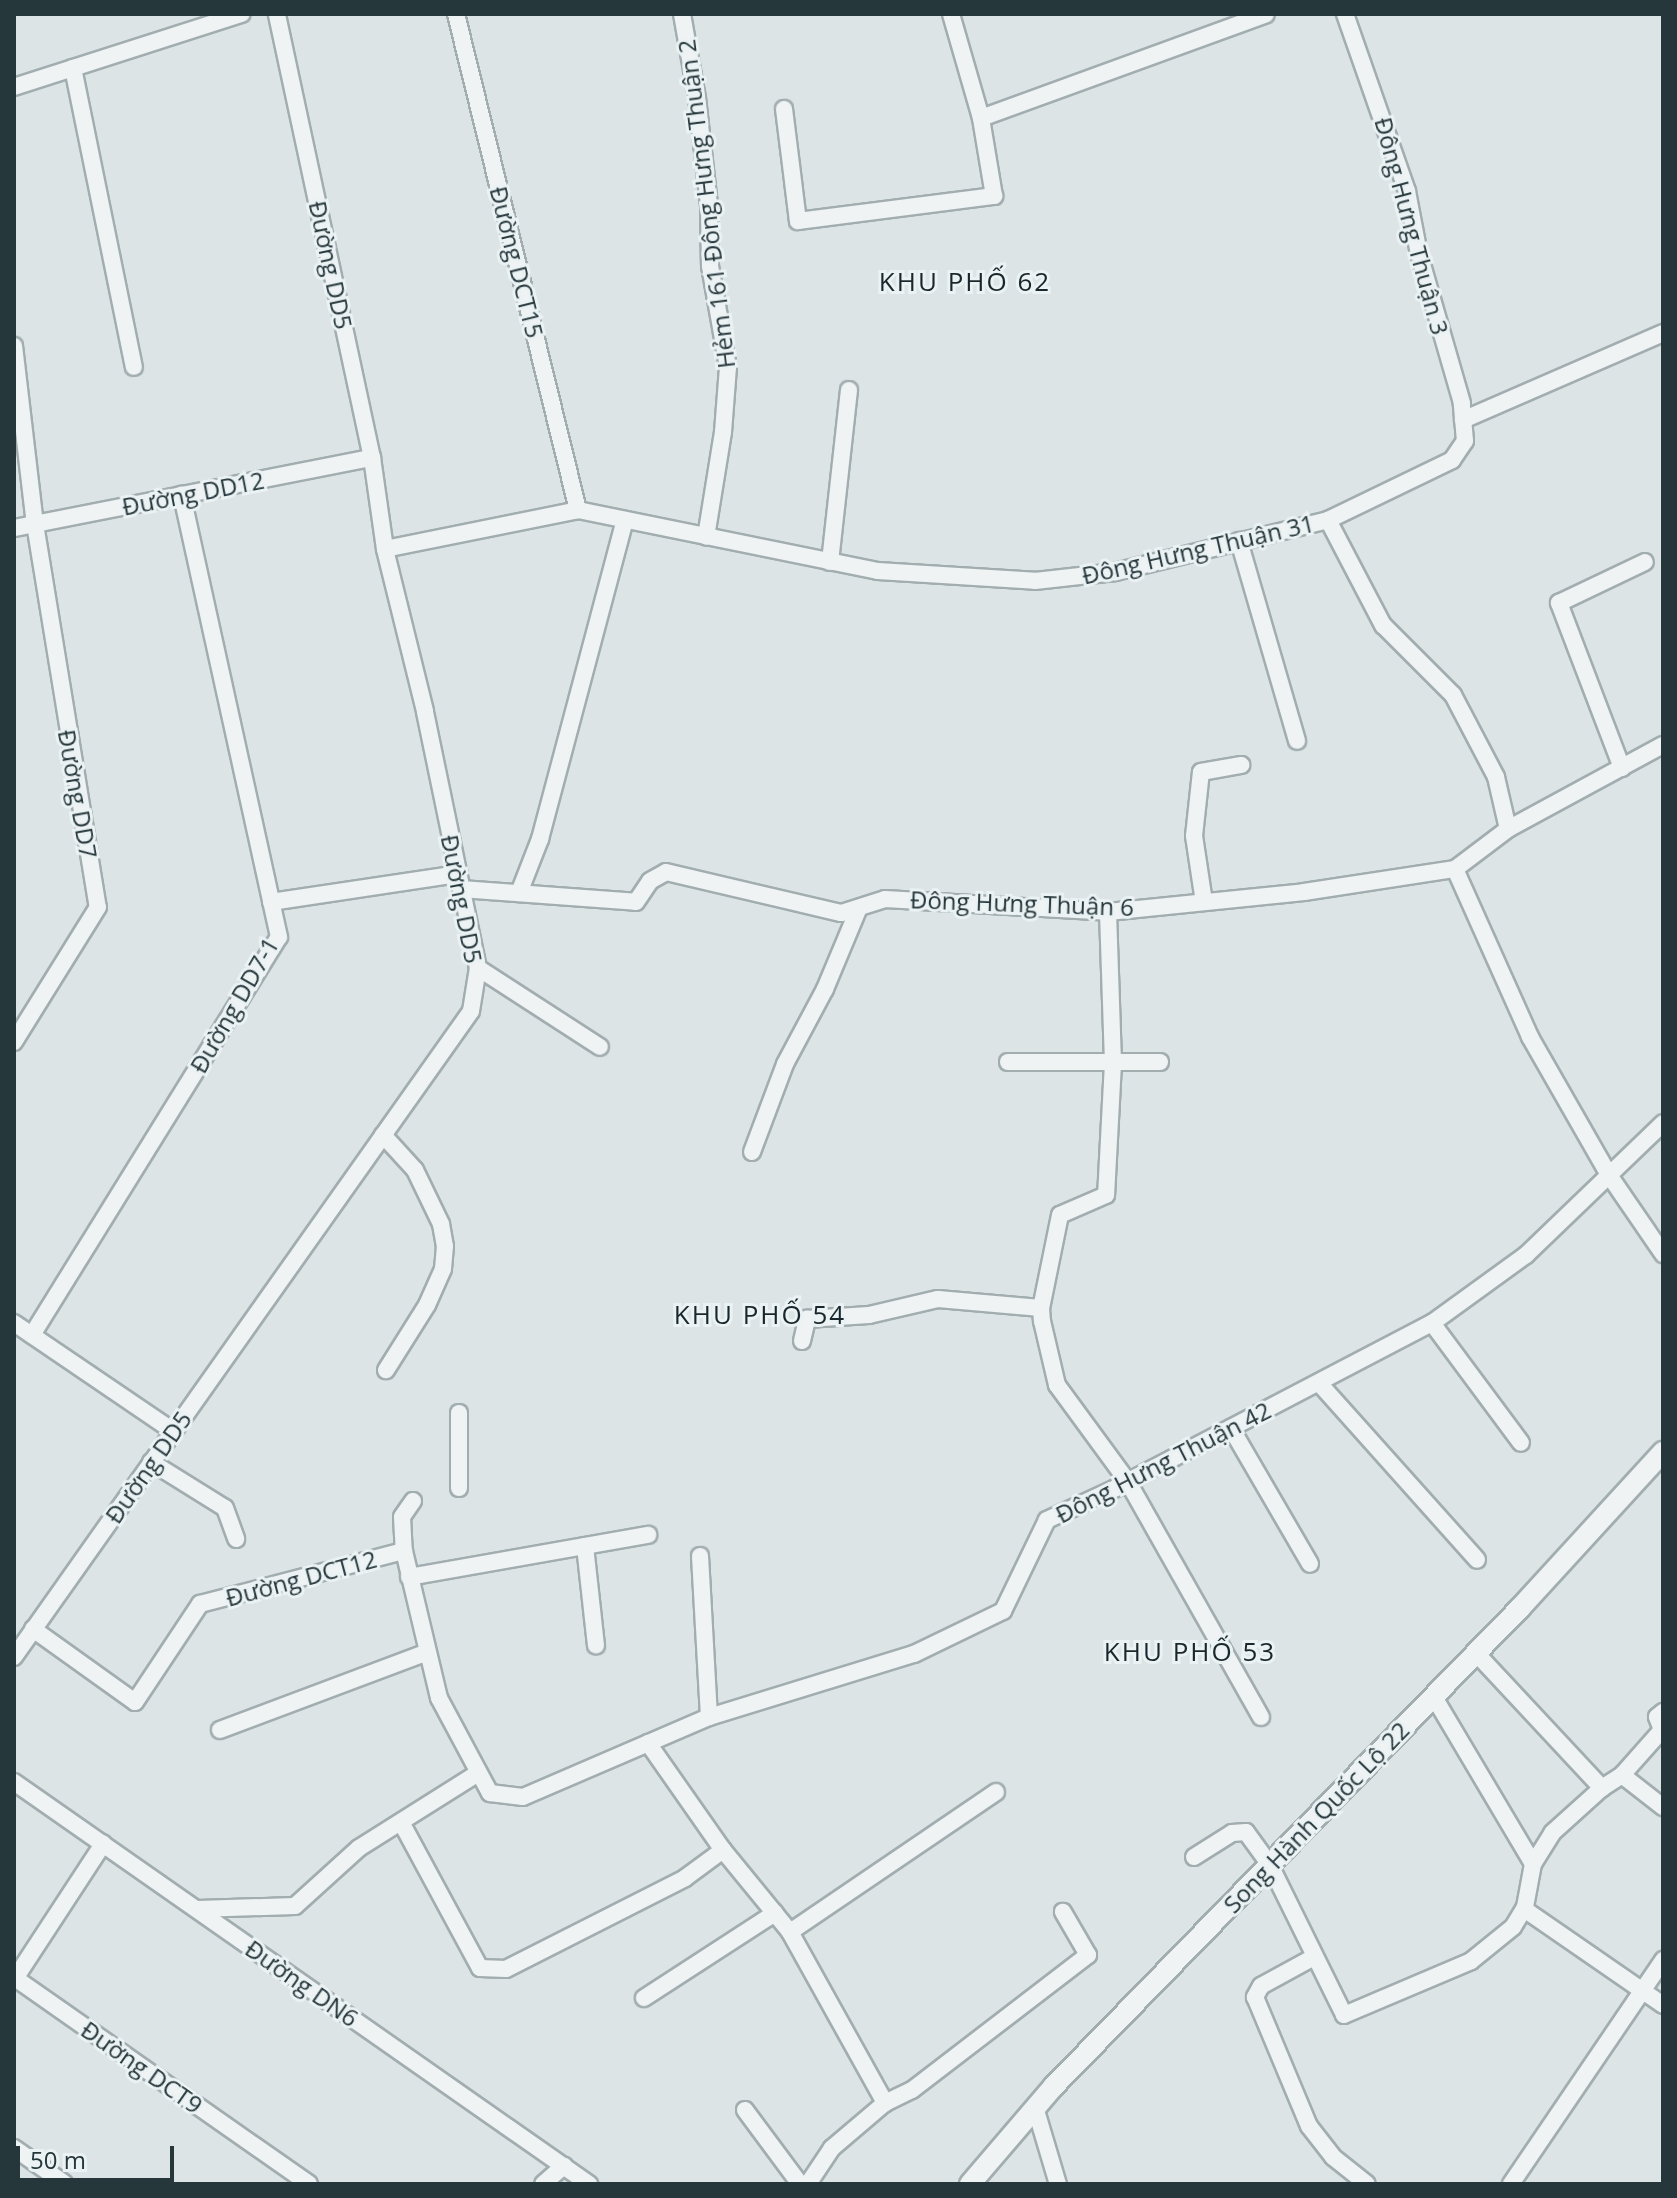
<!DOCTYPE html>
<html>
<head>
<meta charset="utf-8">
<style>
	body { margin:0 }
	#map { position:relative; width:1677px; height:2198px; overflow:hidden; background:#dce4e6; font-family:"Open Sans",sans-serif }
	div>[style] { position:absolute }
	.roads { filter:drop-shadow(2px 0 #a2adb0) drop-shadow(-2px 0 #a2adb0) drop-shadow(0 2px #a2adb0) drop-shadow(0 -2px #a2adb0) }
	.minor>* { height:16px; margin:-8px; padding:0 8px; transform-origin:8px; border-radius:8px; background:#eff3f4 }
	.tertiary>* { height:20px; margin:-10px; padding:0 10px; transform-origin:10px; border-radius:10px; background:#eff3f4 }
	span { translate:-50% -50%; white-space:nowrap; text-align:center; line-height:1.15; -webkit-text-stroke:6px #ebf2f4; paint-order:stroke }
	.street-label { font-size:24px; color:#26373c }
	.neighbourhood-label { font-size:26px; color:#19272c; letter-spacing:2px }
	.frame { position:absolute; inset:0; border:16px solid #26373c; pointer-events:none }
	.scale { position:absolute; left:16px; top:2146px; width:158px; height:36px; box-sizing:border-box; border:4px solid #26373c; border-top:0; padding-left:10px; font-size:24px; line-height:28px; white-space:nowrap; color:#26373c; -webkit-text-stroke:6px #ebf2f4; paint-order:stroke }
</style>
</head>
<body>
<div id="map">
	<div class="roads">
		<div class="minor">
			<div style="left:456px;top:14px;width:511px;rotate:76.18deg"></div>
			<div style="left:682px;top:14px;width:85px;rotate:79.9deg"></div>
			<div style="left:697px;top:98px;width:108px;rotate:83.6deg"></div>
			<div style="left:709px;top:205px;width:61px;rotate:89.1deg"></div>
			<div style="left:710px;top:266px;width:103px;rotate:79.9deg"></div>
			<div style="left:728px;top:367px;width:65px;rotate:94.4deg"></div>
			<div style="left:723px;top:432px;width:106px;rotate:99.2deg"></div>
			<div style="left:73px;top:68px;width:305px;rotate:78.5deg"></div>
			<div style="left:14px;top:87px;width:239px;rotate:-17.8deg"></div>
			<div style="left:784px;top:109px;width:113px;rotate:82.9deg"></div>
			<div style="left:798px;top:221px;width:198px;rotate:-7.3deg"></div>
			<div style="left:994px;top:196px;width:79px;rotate:-99.5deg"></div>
			<div style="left:981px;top:118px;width:108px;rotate:-106.1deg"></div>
			<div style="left:981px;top:118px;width:303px;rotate:-20deg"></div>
			<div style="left:14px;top:346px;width:179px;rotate:83.3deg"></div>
			<div style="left:35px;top:524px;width:388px;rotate:80.7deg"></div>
			<div style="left:98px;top:907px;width:159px;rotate:121.9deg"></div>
			<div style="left:1463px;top:420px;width:218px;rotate:-23.5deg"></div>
			<div style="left:1328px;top:520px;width:119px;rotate:62.4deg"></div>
			<div style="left:1383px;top:625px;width:99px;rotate:45deg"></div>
			<div style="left:1453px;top:695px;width:93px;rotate:62.3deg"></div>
			<div style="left:1496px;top:777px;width:53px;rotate:77deg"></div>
			<div style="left:14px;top:528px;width:365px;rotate:-11.1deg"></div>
			<div style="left:1239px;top:541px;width:208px;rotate:73.8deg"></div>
			<div style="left:385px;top:549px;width:197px;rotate:-11.4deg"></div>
			<div style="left:578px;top:510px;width:306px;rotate:11.5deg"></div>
			<div style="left:878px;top:571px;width:157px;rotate:3.6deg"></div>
			<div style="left:1035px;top:581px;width:81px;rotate:-6.4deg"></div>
			<div style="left:1115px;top:572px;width:219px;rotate:-13.7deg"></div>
			<div style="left:1328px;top:520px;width:138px;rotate:-25.8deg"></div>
			<div style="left:1452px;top:460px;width:23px;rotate:-56deg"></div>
			<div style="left:1465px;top:441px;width:38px;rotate:-95deg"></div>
			<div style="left:1462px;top:403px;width:155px;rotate:-106.1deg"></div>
			<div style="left:1419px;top:254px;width:64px;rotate:-100.8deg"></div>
			<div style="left:1407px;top:191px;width:188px;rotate:-109.3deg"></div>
			<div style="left:830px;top:562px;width:173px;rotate:-83.7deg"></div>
			<div style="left:1622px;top:768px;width:177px;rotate:-110.9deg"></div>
			<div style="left:1559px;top:603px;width:95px;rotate:-25.5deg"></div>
			<div style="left:1455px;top:869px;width:184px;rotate:65.9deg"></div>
			<div style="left:1530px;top:1037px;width:159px;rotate:60.2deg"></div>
			<div style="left:1609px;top:1175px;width:96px;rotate:55.6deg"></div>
			<div style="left:461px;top:889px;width:175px;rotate:4.2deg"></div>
			<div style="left:636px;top:902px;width:25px;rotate:-56deg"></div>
			<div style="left:650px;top:881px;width:18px;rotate:-29deg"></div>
			<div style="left:666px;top:872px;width:180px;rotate:13.2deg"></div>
			<div style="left:841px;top:913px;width:46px;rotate:-17.7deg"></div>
			<div style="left:885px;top:899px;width:223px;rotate:3.3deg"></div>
			<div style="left:1108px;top:912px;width:197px;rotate:-5.8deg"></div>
			<div style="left:1304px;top:892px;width:153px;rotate:-8.7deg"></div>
			<div style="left:1455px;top:869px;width:66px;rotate:-37deg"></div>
			<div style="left:1508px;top:829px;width:176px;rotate:-28.5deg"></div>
			<div style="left:519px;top:893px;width:58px;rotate:-68.7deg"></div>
			<div style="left:540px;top:839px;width:330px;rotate:-75.1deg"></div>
			<div style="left:271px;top:902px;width:190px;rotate:-8.5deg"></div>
			<div style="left:1204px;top:902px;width:67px;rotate:-98.6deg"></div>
			<div style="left:1194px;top:836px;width:64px;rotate:-83.8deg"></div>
			<div style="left:1201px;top:772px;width:41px;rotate:-9.9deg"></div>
			<div style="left:1108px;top:912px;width:151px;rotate:88.1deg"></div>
			<div style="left:1113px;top:1063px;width:132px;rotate:93deg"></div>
			<div style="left:1106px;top:1195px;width:50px;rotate:156.5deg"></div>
			<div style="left:1060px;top:1215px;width:95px;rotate:101.5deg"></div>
			<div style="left:1041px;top:1308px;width:13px;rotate:86deg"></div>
			<div style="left:1042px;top:1321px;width:66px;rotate:76.8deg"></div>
			<div style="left:1057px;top:1385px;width:120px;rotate:53.8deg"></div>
			<div style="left:1128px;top:1482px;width:270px;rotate:60.5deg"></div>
			<div style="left:478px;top:968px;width:145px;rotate:32.9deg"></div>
			<div style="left:1008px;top:1062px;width:152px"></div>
			<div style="left:383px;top:1135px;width:47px;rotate:47.6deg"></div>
			<div style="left:415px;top:1170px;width:60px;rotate:64.3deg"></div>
			<div style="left:441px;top:1224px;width:22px;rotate:80deg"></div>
			<div style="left:445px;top:1246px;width:23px;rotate:95deg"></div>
			<div style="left:443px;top:1269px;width:39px;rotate:114deg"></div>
			<div style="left:427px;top:1305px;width:77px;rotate:122.2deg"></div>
			<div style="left:752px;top:1152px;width:94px;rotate:-69.4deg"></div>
			<div style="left:785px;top:1064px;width:85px;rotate:-61.9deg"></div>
			<div style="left:825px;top:989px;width:86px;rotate:-67.3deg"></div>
			<div style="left:14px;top:1323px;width:192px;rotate:34.2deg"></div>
			<div style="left:1432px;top:1323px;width:149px;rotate:53.4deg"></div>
			<div style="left:32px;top:1335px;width:468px;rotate:-58.2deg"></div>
			<div style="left:279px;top:937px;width:453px;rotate:-102.4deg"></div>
			<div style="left:802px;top:1341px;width:23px;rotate:-77deg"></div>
			<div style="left:807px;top:1319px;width:62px;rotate:-3.7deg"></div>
			<div style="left:869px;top:1315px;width:71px;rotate:-13.1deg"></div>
			<div style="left:938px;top:1299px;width:103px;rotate:5deg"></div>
			<div style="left:1319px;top:1383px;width:237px;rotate:48.2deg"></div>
			<div style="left:1231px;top:1428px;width:157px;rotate:59.8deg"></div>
			<div style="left:151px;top:1462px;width:87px;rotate:31.9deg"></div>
			<div style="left:225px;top:1508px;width:33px;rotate:70deg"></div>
			<div style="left:459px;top:1488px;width:75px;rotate:-90deg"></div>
			<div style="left:413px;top:1501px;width:19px;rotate:125deg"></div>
			<div style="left:402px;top:1517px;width:34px;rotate:87deg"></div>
			<div style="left:404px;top:1551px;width:151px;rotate:76.6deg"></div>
			<div style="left:439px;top:1698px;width:108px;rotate:61.8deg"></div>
			<div style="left:490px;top:1793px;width:33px;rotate:7deg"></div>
			<div style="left:523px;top:1797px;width:202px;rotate:-23.3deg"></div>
			<div style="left:709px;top:1717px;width:214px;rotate:-17.1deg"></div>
			<div style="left:914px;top:1654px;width:99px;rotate:-25.8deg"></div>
			<div style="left:1003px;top:1611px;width:101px;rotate:-64.2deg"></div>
			<div style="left:1047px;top:1520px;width:76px;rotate:-24.9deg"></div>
			<div style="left:1116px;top:1488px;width:356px;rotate:-27.6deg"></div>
			<div style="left:1432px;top:1323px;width:116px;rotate:-35.9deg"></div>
			<div style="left:1526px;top:1255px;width:190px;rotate:-43.9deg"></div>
			<div style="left:585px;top:1546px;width:100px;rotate:83.7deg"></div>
			<div style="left:700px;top:1556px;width:161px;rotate:86.8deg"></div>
			<div style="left:409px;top:1577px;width:243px;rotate:-10deg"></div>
			<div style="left:33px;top:1629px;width:125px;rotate:35.6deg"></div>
			<div style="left:135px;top:1702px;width:118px;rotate:-56.4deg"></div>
			<div style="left:200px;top:1604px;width:211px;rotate:-14.6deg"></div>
			<div style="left:1476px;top:1653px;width:185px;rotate:47deg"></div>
			<div style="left:14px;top:1657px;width:791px;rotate:-54.72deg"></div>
			<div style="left:471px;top:1011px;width:44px;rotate:-80.8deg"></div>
			<div style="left:478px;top:968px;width:262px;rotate:-101.7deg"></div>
			<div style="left:425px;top:711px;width:167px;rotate:-103.9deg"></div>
			<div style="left:385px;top:549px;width:92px;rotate:-98.1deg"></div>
			<div style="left:372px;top:458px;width:454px;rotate:-102.1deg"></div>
			<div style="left:1434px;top:1697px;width:194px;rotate:59.3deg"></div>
			<div style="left:220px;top:1730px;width:221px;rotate:-20.6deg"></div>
			<div style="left:648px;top:1743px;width:131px;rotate:55deg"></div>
			<div style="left:723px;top:1850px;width:106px;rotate:50.7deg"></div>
			<div style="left:790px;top:1932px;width:196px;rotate:60.9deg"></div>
			<div style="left:885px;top:2103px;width:70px;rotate:139.7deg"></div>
			<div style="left:832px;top:2148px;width:43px;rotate:123.7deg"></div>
			<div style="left:1622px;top:1775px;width:52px;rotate:38deg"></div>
			<div style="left:14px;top:1782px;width:702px;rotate:34.96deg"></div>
			<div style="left:401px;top:1822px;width:166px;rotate:61.6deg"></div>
			<div style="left:480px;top:1968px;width:26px;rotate:2deg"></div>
			<div style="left:506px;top:1969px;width:201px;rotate:-26.9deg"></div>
			<div style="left:685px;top:1878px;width:47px;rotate:-36.4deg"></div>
			<div style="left:1194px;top:1857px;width:45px;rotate:-32.3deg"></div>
			<div style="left:1232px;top:1833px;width:14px;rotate:-4deg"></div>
			<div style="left:1246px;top:1832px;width:41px;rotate:54deg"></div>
			<div style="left:1270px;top:1865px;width:167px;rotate:63.7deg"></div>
			<div style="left:1344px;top:2015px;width:138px;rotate:-23deg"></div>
			<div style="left:1471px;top:1961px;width:54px;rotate:-39deg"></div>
			<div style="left:1513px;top:1927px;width:23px;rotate:-59deg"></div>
			<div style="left:1525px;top:1907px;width:44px;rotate:-79.5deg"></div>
			<div style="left:1533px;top:1864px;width:36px;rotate:-58deg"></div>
			<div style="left:1552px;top:1833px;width:67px;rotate:-42deg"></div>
			<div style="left:1602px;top:1788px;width:24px;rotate:-33deg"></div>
			<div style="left:1622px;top:1775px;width:60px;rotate:-48.4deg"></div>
			<div style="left:1662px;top:1730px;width:14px;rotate:-111deg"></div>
			<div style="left:1657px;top:1717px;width:8px;rotate:-40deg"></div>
			<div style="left:198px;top:1909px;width:97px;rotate:-1.8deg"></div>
			<div style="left:295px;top:1906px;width:86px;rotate:-42.2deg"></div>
			<div style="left:359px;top:1848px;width:141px;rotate:-32.2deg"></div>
			<div style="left:1524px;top:1909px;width:169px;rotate:34.6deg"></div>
			<div style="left:790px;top:1932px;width:249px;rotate:-34.2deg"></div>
			<div style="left:1314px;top:1957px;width:60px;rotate:151.3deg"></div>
			<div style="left:1261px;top:1986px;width:13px;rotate:119deg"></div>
			<div style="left:1255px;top:1997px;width:140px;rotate:67.3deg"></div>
			<div style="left:1309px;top:2126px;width:39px;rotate:52deg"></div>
			<div style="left:1333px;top:2157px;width:43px;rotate:38.5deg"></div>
			<div style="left:15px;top:1978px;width:359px;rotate:35deg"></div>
			<div style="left:14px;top:1980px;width:163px;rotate:-56.8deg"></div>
			<div style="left:644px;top:1998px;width:156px;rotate:-33deg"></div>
			<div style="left:885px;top:2103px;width:30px;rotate:-26deg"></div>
			<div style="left:912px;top:2090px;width:222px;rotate:-37.5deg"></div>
			<div style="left:1088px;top:1955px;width:50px;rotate:-120.2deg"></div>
			<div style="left:1035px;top:2107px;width:80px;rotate:73.4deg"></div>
			<div style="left:745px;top:2110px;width:92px;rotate:53.4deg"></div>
			<div style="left:14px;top:2148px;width:61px;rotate:35deg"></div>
			<div style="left:543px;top:2184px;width:28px;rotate:-41deg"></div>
			<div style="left:1511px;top:2184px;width:271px;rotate:-55.8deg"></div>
		</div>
		<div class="tertiary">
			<div style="left:970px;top:2184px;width:129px;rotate:-49.4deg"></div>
			<div style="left:1054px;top:2086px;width:668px;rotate:-45.73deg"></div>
			<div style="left:1520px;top:1608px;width:212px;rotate:-47.5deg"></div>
		</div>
	</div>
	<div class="street-label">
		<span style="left:706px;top:204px;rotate:-97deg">Hẻm 161 Đông Hưng Thuận 2</span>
		<span style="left:1412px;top:226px;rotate:75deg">Đông Hưng Thuận 3</span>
		<span style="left:517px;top:262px;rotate:76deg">Đường DCT15</span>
		<span style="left:331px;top:265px;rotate:78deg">Đường DD5</span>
		<span style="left:193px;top:493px;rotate:-11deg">Đường DD12</span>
		<span style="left:1198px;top:549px;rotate:-13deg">Đông Hưng Thuận 31</span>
		<span style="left:78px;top:794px;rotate:80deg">Đường DD7</span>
		<span style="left:462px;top:899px;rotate:79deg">Đường DD5</span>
		<span style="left:1022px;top:903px;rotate:2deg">Đông Hưng Thuận 6</span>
		<span style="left:234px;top:1005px;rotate:-60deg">Đường DD7-1</span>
		<span style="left:1163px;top:1462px;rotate:-27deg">Đông Hưng Thuận 42</span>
		<span style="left:148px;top:1467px;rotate:-55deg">Đường DD5</span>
		<span style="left:301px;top:1578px;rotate:-15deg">Đường DCT12</span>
		<span style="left:1316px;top:1817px;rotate:-46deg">Song Hành Quốc Lộ 22</span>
		<span style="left:302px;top:1983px;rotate:35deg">Đường DN6</span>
		<span style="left:142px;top:2067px;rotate:35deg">Đường DCT9</span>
	</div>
	<div class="neighbourhood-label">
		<span style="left:965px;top:282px">KHU PHỐ 62</span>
		<span style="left:760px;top:1315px">KHU PHỐ 54</span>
		<span style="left:1190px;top:1652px">KHU PHỐ 53</span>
	</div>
	<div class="frame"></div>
	<div class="scale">50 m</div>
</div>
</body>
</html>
